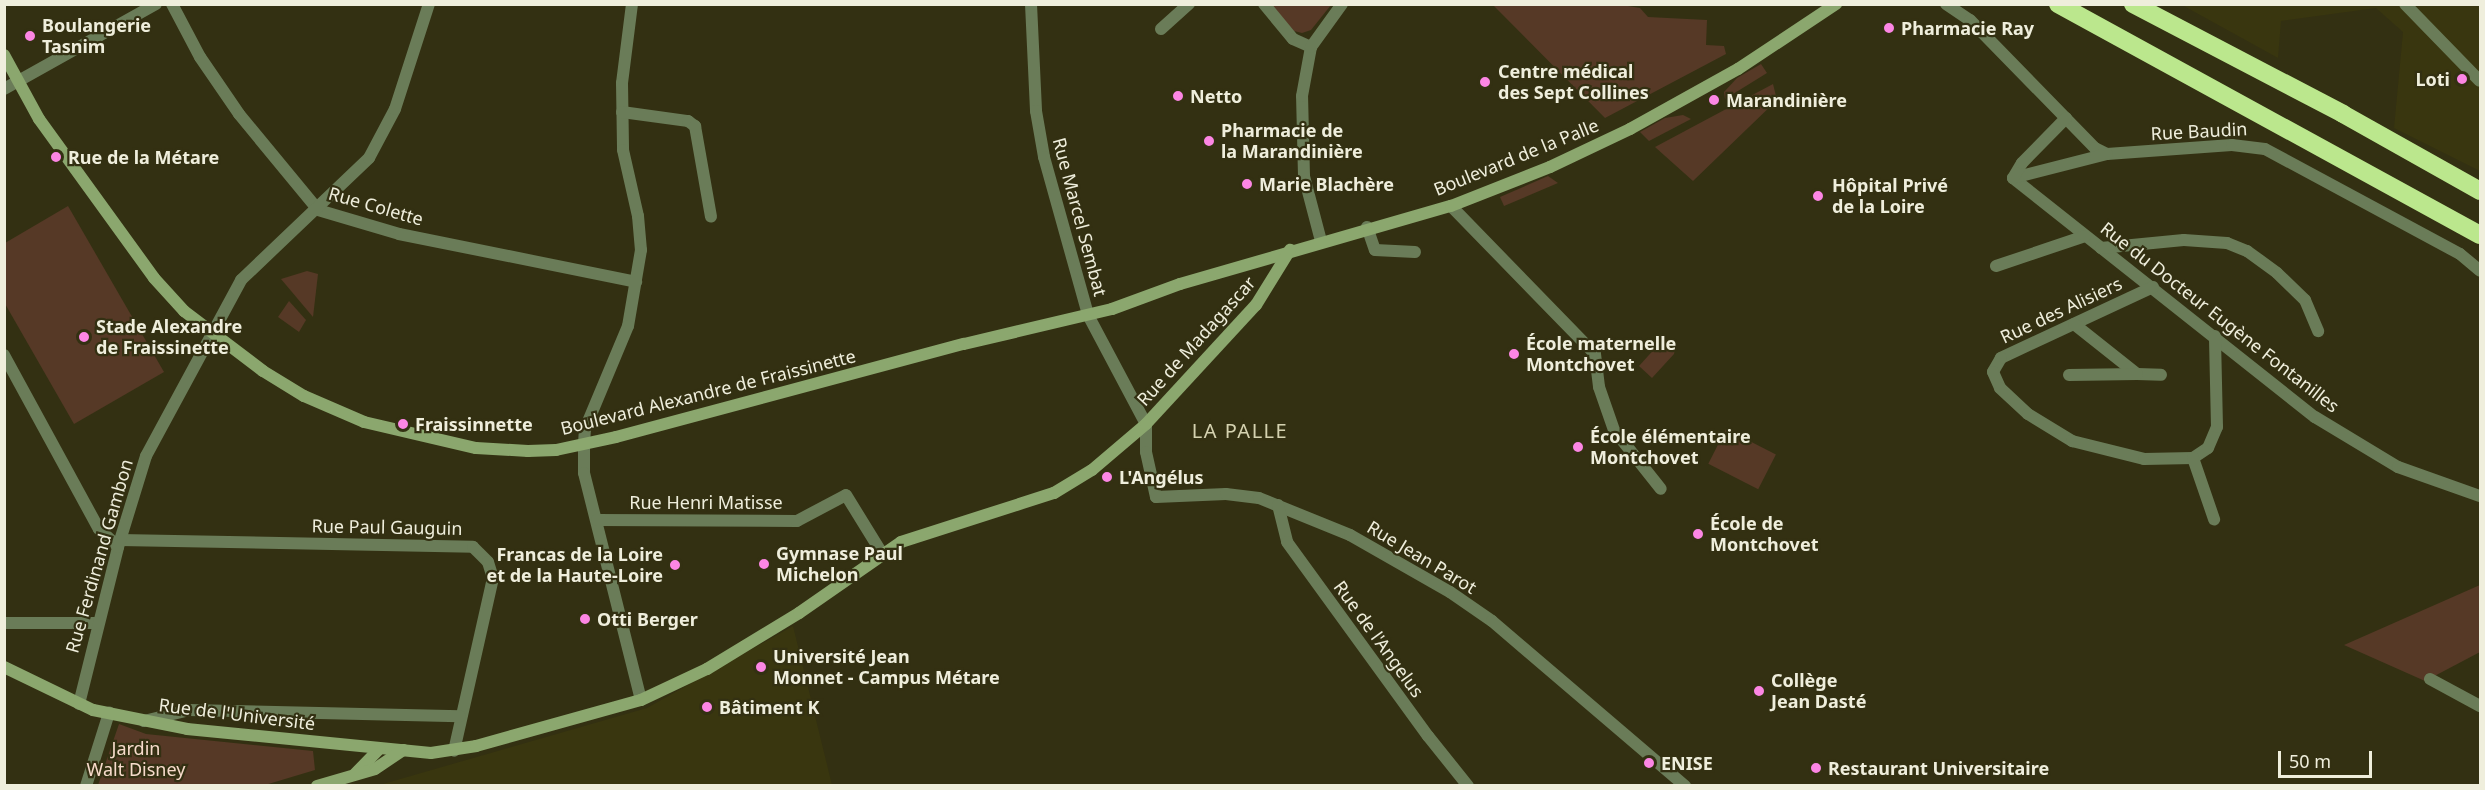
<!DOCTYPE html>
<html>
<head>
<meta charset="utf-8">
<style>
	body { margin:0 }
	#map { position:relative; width:2485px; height:790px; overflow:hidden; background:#333012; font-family:"Noto Sans",sans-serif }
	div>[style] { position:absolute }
	.built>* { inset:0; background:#39360f }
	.green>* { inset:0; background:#563926; transform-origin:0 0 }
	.street>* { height:12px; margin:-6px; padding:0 6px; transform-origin:6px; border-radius:6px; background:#6a7c58 }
	.secondary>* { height:12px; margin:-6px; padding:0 6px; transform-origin:6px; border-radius:6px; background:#8ba76e }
	.highway>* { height:18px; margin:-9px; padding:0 9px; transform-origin:9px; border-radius:9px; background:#bbe78d }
	.dots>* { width:16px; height:16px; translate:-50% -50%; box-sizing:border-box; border:3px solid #333012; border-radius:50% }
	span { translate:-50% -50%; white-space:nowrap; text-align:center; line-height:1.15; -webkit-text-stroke:4.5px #333012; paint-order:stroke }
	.poi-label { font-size:18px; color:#efeedc; font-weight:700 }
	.left { translate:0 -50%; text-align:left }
	.right { translate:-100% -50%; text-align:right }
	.street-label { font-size:18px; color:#efeedc }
	.park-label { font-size:18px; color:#f7dbcb }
	.neighbourhood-label { font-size:20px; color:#d5d2b0; letter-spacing:1.5px }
	.frame { position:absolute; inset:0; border:6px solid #efeedc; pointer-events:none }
	.scale { position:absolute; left:2278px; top:751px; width:94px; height:27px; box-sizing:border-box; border:3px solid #efeedc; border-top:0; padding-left:8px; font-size:18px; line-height:21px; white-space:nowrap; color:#efeedc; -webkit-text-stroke:4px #333012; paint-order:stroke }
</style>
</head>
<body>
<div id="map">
	<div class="built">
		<div style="clip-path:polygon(2182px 5px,2480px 5px,2480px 171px,2394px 128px,2403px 32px,2376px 8px,2281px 21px,2278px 58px)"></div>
		<div style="clip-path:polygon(793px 626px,832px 785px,376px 786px,647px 708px)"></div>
	</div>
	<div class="green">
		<div style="clip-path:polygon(1271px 5px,1331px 5px,1311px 30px,1302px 33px,1294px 31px)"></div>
		<div style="clip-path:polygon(1493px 5px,1622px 5px,1640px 8px,1648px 17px,1707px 20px,1706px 45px,1724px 46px,1726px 54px,1605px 118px)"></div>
		<div style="clip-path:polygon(1761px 64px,1767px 73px,1725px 99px,1724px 92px,1737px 78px)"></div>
		<div style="clip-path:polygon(1773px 84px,1777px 100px,1693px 181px,1655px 147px)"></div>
		<div style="clip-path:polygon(1683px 115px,1691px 119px,1649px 141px,1640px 132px,1665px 118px)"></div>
		<div style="clip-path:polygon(1548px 176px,1558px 183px,1504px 206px,1500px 197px)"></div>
		<div style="clip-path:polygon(68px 206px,164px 372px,74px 424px,4px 302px,5px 243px)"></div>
		<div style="clip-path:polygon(307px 271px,318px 274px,313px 317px,281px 279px)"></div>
		<div style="clip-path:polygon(289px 301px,306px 320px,299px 332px,278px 317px)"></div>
		<div style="clip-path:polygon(1669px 344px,1675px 349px,1674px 354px,1652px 378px,1639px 366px,1658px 345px)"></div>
		<div style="left:1726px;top:429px;width:56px;height:39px;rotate:27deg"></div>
		<div style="clip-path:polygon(2480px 585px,2480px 652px,2425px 681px,2344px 645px)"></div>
		<div style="clip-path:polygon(119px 724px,146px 734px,313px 751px,315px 770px,265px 785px,98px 785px)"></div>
	</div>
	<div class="street">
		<div style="left:172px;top:4px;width:60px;rotate:62.2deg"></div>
		<div style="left:200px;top:57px;width:69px;rotate:55.6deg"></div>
		<div style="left:239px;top:114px;width:124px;rotate:50.5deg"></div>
		<div style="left:318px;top:210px;width:84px;rotate:16.5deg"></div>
		<div style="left:399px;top:234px;width:242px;rotate:11.4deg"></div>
		<div style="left:632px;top:4px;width:80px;rotate:97.2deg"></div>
		<div style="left:622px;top:83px;width:67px;rotate:89.1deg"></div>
		<div style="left:623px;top:150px;width:68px;rotate:77.2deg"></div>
		<div style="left:638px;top:216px;width:34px;rotate:85deg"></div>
		<div style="left:641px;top:250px;width:77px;rotate:99.7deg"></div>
		<div style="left:628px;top:326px;width:112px;rotate:112.7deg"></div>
		<div style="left:585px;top:429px;width:15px;rotate:94deg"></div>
		<div style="left:584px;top:444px;width:29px;rotate:90deg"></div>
		<div style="left:584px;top:473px;width:234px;rotate:75.9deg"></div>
		<div style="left:1031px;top:4px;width:107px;rotate:87.3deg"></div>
		<div style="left:1036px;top:111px;width:47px;rotate:80.1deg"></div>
		<div style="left:1044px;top:157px;width:164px;rotate:74.4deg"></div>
		<div style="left:1088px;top:315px;width:123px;rotate:62deg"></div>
		<div style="left:1146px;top:424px;width:28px;rotate:90deg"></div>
		<div style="left:1146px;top:452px;width:46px;rotate:77.5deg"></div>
		<div style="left:1156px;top:497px;width:70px;rotate:-2.5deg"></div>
		<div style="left:1226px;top:494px;width:33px;rotate:7deg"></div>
		<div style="left:1259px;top:498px;width:98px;rotate:22.1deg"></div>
		<div style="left:1350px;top:535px;width:115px;rotate:29.7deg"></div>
		<div style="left:1450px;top:592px;width:51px;rotate:34.6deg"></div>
		<div style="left:1492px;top:621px;width:254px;rotate:40.5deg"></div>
		<div style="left:1264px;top:4px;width:45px;rotate:50.4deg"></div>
		<div style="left:1293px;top:39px;width:20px;rotate:24deg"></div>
		<div style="left:1946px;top:4px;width:29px;rotate:34deg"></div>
		<div style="left:1970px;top:20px;width:179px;rotate:45.7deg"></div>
		<div style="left:2095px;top:148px;width:13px;rotate:27deg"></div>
		<div style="left:2107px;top:154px;width:125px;rotate:-4.1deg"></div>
		<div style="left:2232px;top:145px;width:33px;rotate:7deg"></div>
		<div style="left:2265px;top:149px;width:221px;rotate:28.3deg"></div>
		<div style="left:2460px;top:254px;width:26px;rotate:40deg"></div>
		<div style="left:2405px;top:4px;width:107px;rotate:45.8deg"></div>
		<div style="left:1161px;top:29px;width:38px;rotate:-42deg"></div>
		<div style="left:4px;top:89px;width:174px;rotate:-29.2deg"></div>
		<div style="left:622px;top:112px;width:67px;rotate:7.8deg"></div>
		<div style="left:688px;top:121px;width:9px;rotate:36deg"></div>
		<div style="left:695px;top:126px;width:92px;rotate:80deg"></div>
		<div style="left:2013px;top:178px;width:385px;rotate:38.4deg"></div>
		<div style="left:2315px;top:417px;width:97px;rotate:31.1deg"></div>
		<div style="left:2398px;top:467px;width:87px;rotate:19.5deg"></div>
		<div style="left:2013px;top:178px;width:97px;rotate:-14.3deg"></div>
		<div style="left:2013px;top:178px;width:17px;rotate:-59deg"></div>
		<div style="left:2022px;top:163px;width:63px;rotate:-45.6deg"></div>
		<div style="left:1451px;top:206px;width:206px;rotate:45.8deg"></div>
		<div style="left:1595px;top:354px;width:33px;rotate:83deg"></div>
		<div style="left:1599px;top:387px;width:46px;rotate:70.8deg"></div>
		<div style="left:1614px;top:430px;width:75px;rotate:51.5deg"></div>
		<div style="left:1367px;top:227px;width:24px;rotate:71deg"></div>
		<div style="left:1375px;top:250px;width:40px;rotate:2.9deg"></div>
		<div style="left:1321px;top:241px;width:67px;rotate:-104.7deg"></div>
		<div style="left:1304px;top:176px;width:80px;rotate:-91.4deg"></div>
		<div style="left:1302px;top:96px;width:50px;rotate:-79.6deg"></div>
		<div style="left:1311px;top:47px;width:53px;rotate:-54.2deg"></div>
		<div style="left:2101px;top:248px;width:83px;rotate:-5.5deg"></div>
		<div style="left:2184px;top:240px;width:43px;rotate:4deg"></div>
		<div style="left:2227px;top:243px;width:22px;rotate:22deg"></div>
		<div style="left:2247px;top:251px;width:37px;rotate:36deg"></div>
		<div style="left:2277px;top:273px;width:39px;rotate:44deg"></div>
		<div style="left:2305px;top:300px;width:34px;rotate:67deg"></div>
		<div style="left:1996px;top:266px;width:94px;rotate:-18.6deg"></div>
		<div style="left:2153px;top:287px;width:168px;rotate:155deg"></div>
		<div style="left:2001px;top:358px;width:16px;rotate:120deg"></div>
		<div style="left:1993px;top:372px;width:17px;rotate:66deg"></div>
		<div style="left:2000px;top:388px;width:38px;rotate:43deg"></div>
		<div style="left:2028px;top:414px;width:52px;rotate:31.5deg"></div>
		<div style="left:2072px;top:441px;width:74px;rotate:14deg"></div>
		<div style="left:2144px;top:459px;width:49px;rotate:-1.2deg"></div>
		<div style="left:2193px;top:458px;width:18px;rotate:-34deg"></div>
		<div style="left:2208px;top:448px;width:23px;rotate:-67deg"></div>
		<div style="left:2217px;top:427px;width:91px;rotate:-91.3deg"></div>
		<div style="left:2074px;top:324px;width:80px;rotate:38.4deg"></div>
		<div style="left:2137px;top:374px;width:24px;rotate:2deg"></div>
		<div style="left:4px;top:355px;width:198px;rotate:61.4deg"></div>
		<div style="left:99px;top:529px;width:26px;rotate:43deg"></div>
		<div style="left:2069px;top:375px;width:68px;rotate:-0.8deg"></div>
		<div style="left:2193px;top:458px;width:65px;rotate:71deg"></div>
		<div style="left:1278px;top:505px;width:38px;rotate:76deg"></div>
		<div style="left:1287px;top:542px;width:240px;rotate:54deg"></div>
		<div style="left:1428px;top:736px;width:64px;rotate:51.3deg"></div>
		<div style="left:597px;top:520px;width:200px;rotate:0.3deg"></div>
		<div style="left:797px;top:521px;width:55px;rotate:-28deg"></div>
		<div style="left:846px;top:495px;width:70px;rotate:58.3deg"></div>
		<div style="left:120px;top:540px;width:353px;rotate:1.1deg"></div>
		<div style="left:473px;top:547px;width:21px;rotate:45deg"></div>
		<div style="left:488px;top:562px;width:17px;rotate:73deg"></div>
		<div style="left:493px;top:578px;width:177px;rotate:102.7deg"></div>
		<div style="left:4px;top:623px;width:94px"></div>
		<div style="left:2430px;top:679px;width:57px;rotate:28.4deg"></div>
		<div style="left:79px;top:704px;width:162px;rotate:-76deg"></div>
		<div style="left:118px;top:547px;width:95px;rotate:-72.9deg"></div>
		<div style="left:146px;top:456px;width:200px;rotate:-61.6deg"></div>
		<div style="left:241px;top:280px;width:177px;rotate:-43.6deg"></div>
		<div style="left:369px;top:158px;width:55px;rotate:-62deg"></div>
		<div style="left:395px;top:109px;width:110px;rotate:-72.1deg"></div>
		<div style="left:144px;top:721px;width:46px;rotate:-13.7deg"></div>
		<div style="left:189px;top:710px;width:271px;rotate:1.3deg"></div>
		<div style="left:86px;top:786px;width:77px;rotate:-72.5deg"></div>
	</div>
	<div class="secondary">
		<div style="left:4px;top:55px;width:73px;rotate:61.3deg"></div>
		<div style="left:39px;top:119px;width:196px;rotate:54.1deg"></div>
		<div style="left:154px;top:278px;width:45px;rotate:47.7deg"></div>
		<div style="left:184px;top:311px;width:99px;rotate:37.2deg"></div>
		<div style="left:263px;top:371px;width:48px;rotate:31.4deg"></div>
		<div style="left:304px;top:396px;width:65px;rotate:23.4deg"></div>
		<div style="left:364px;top:422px;width:115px;rotate:13.1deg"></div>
		<div style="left:476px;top:448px;width:52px;rotate:3.3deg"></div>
		<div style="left:528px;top:451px;width:28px;rotate:-2deg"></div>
		<div style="left:556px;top:450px;width:61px;rotate:-12.2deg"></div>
		<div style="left:616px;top:437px;width:360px;rotate:-15deg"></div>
		<div style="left:964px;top:344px;width:152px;rotate:-13.3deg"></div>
		<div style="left:1112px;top:309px;width:72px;rotate:-20.2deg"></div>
		<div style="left:1180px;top:284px;width:282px;rotate:-16.1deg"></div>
		<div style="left:1451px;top:206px;width:106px;rotate:-21.5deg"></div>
		<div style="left:1550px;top:167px;width:89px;rotate:-25.4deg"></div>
		<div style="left:1630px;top:129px;width:124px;rotate:-29.1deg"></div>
		<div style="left:1738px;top:69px;width:118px;rotate:-33.6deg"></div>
		<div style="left:4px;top:667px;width:99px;rotate:25.8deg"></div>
		<div style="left:93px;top:710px;width:96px;rotate:11.4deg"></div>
		<div style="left:187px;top:729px;width:245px;rotate:5.6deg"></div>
		<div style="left:431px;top:753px;width:46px;rotate:-8.8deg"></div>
		<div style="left:476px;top:746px;width:171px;rotate:-15.6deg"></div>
		<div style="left:641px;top:700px;width:73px;rotate:-25.2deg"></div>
		<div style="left:707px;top:669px;width:108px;rotate:-31.3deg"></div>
		<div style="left:799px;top:613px;width:124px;rotate:-34.8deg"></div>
		<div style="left:901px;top:542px;width:161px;rotate:-17.8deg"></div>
		<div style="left:1054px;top:493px;width:44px;rotate:-31.2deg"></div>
		<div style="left:1092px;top:470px;width:71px;rotate:-40.4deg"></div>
		<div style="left:1146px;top:424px;width:162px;rotate:-47.3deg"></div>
		<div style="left:1256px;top:305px;width:65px;rotate:-58.3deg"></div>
		<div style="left:355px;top:774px;width:35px;rotate:-46deg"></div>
		<div style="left:317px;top:786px;width:60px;rotate:-16.3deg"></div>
		<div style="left:375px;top:769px;width:34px;rotate:-34deg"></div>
	</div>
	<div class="highway">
		<div style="left:2058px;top:4px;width:481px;rotate:28.7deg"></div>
		<div style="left:2133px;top:4px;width:237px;rotate:27.6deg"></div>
		<div style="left:2343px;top:114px;width:157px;rotate:29.3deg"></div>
	</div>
	<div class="dots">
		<div style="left:1889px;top:28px;background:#fc86e4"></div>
		<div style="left:30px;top:36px;background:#fc86e4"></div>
		<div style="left:2462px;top:79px;background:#fc86e4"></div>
		<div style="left:1485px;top:82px;background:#fc86e4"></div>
		<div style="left:1178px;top:96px;background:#fc86e4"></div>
		<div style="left:1714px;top:100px;background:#fc86e4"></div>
		<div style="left:1209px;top:141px;background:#fc86e4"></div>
		<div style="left:56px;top:157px;background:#fc86e4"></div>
		<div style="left:1247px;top:184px;background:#fc86e4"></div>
		<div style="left:1818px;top:196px;background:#fc86e4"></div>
		<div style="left:84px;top:337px;background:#fc86e4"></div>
		<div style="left:1514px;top:354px;background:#fc86e4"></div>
		<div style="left:403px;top:424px;background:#fc86e4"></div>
		<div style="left:1578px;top:447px;background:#fc86e4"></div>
		<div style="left:1107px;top:477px;background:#fc86e4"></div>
		<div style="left:1698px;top:534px;background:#fc86e4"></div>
		<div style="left:764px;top:564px;background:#fc86e4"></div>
		<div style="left:675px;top:565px;background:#fc86e4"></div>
		<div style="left:585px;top:619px;background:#fc86e4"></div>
		<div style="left:761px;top:667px;background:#fc86e4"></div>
		<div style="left:1759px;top:691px;background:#fc86e4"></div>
		<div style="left:707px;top:707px;background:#fc86e4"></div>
		<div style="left:1649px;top:763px;background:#fc86e4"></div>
		<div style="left:1816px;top:768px;background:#fc86e4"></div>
	</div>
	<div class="poi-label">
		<span class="left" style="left:42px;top:36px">Boulangerie<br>Tasnim</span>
		<span class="left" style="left:1901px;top:28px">Pharmacie Ray</span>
		<span class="left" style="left:1498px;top:82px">Centre médical<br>des Sept Collines</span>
		<span class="right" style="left:2450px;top:79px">Loti</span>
		<span class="left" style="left:1190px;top:96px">Netto</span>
		<span class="left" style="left:1726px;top:100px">Marandinière</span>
		<span class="left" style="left:1221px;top:141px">Pharmacie de<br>la Marandinière</span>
		<span class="left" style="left:68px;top:157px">Rue de la Métare</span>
		<span class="left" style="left:1259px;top:184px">Marie Blachère</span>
		<span class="left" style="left:1832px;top:196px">Hôpital Privé<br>de la Loire</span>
		<span class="left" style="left:96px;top:337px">Stade Alexandre<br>de Fraissinette</span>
		<span class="left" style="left:1526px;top:354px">École maternelle<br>Montchovet</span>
		<span class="left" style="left:415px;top:424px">Fraissinnette</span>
		<span class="left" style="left:1590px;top:447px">École élémentaire<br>Montchovet</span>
		<span class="left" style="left:1119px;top:477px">L'Angélus</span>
		<span class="left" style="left:1710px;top:534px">École de<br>Montchovet</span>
		<span class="left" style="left:776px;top:564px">Gymnase Paul<br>Michelon</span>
		<span class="right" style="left:663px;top:565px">Francas de la Loire<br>et de la Haute-Loire</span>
		<span class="left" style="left:597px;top:619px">Otti Berger</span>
		<span class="left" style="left:773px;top:667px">Université Jean<br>Monnet - Campus Métare</span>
		<span class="left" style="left:1771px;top:691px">Collège<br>Jean Dasté</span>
		<span class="left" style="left:719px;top:707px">Bâtiment K</span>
		<span class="left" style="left:1661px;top:763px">ENISE</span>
		<span class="left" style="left:1828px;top:768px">Restaurant Universitaire</span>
	</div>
	<div class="street-label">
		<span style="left:2199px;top:131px;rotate:-3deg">Rue Baudin</span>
		<span style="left:1516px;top:157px;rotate:-22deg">Boulevard de la Palle</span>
		<span style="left:376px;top:206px;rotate:16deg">Rue Colette</span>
		<span style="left:1080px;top:217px;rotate:75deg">Rue Marcel Sembat</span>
		<span style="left:2061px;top:310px;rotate:-25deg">Rue des Alisiers</span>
		<span style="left:2220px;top:317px;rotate:38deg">Rue du Docteur Eugène Fontanilles</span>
		<span style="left:1196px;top:341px;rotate:-48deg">Rue de Madagascar</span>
		<span style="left:708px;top:392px;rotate:-14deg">Boulevard Alexandre de Fraissinette</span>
		<span style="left:706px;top:502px">Rue Henri Matisse</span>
		<span style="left:387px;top:527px;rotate:1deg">Rue Paul Gauguin</span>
		<span style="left:99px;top:556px;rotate:-74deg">Rue Ferdinand Gambon</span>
		<span style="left:1422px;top:557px;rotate:31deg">Rue Jean Parot</span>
		<span style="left:1379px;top:639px;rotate:54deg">Rue de l'Angelus</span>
		<span style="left:237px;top:714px;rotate:7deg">Rue de l'Université</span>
	</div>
	<div class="park-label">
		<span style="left:136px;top:759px">Jardin<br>Walt Disney</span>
	</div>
	<div class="neighbourhood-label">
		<span style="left:1240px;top:430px">LA PALLE</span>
	</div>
	<div class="frame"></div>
	<div class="scale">50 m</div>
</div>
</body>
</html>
